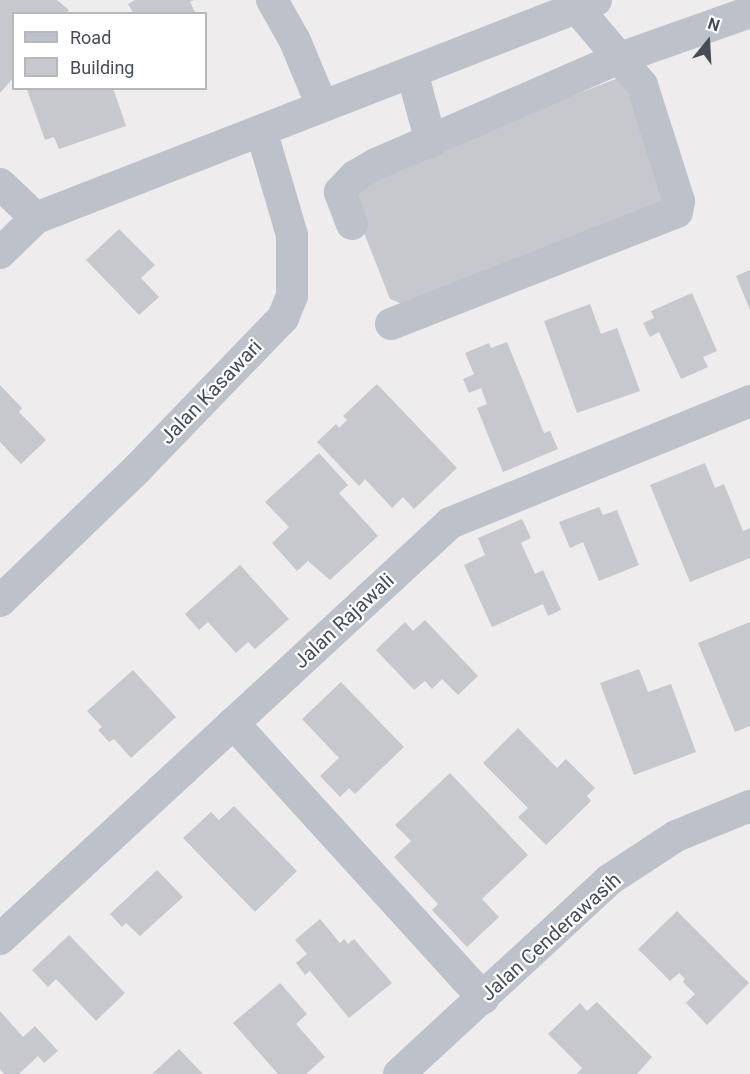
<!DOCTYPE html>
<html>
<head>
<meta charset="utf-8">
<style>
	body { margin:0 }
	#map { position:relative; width:750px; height:1074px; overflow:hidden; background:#eeecec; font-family:Roboto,sans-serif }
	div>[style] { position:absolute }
	.building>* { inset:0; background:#c7c8ce }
	.minor>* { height:32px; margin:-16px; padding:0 16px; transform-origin:16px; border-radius:16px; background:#bcc1ca }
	span { translate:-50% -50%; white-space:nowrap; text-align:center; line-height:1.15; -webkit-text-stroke:4.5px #fff; paint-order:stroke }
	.street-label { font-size:20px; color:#474d57 }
	.legend { position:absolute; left:12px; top:12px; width:195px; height:78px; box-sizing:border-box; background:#fff; border:2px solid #b5b8bc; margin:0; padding:8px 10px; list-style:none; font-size:18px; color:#474d57 }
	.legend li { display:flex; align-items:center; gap:12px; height:30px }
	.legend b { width:30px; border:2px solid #b5b8bc }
	.north { position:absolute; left:678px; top:12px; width:60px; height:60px; -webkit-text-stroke:4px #fff; paint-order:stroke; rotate:18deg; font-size:16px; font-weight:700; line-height:24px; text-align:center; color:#474d57 }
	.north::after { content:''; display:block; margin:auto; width:21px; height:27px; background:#474d57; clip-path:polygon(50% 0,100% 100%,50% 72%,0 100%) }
</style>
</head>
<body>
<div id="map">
	<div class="building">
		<div style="clip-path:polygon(0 0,57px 0,69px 10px,66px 14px,14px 14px,14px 77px,0 93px)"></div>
		<div style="clip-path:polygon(135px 0,194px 0,190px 2px,196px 14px,134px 14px,128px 4px)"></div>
		<div style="clip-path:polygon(621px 77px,669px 197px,660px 211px,417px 310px,390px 299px,361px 225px,368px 223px,351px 181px)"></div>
		<div style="clip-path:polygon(113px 88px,126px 126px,59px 149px,54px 137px,45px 140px,27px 90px)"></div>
		<div style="clip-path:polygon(119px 229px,155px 265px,141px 278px,159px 297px,139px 315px,86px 260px)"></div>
		<div style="clip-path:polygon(750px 270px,750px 310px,736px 276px)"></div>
		<div style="clip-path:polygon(692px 293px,717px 351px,703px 357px,708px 367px,681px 379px,659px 332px,650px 337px,643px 323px,654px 318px,651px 311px)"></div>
		<div style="clip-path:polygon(590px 304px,601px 334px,617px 328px,640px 391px,577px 413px,544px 321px)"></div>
		<div style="clip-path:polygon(507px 342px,544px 433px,550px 431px,558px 449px,503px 472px,477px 408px,487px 404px,481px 388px,469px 393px,463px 379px,474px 374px,465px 353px,489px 343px,491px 348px)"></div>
		<div style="clip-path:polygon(377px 384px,457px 468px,414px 509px,403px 497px,392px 508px,365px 479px,359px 486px,317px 442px,336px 424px,339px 428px,347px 420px,343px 416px)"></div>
		<div style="clip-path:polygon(0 385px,22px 408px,19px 412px,46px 440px,21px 464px,0 442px)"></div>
		<div style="clip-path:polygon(319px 453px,348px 485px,339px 493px,378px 536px,330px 580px,308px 561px,297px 571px,272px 543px,289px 527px,265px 502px)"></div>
		<div style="clip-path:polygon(705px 463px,715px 488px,724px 484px,743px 531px,750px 528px,750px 558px,690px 582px,650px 485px)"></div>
		<div style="clip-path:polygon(599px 507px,603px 515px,617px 510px,639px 565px,599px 581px,583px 542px,570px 548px,559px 522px)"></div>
		<div style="clip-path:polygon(522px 519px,531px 538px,521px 543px,535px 574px,543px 570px,561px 610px,548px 616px,543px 604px,492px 627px,464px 565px,485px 555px,478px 538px)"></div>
		<div style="clip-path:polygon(240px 565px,289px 619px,255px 649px,248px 642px,236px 653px,208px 622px,199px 630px,185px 614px)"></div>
		<div style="clip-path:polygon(425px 620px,478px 676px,458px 695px,442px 679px,432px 689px,425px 681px,414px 690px,376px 650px,405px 622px,413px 631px)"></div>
		<div style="clip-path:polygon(750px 622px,750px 726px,735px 732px,698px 643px)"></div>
		<div style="clip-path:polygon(639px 669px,648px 692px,671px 684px,696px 752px,634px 775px,600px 683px)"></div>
		<div style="clip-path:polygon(133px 670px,176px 717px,131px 758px,114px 739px,109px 742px,98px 730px,102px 727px,87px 711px)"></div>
		<div style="clip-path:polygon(341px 682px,404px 747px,355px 794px,349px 788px,340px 797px,320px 776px,339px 758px,302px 719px)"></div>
		<div style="clip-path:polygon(518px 728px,557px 768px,566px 759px,595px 788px,587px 796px,591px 801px,546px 845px,518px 817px,528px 808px,483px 763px)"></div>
		<div style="clip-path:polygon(450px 773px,528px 855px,482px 899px,499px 917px,467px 947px,432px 910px,438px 904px,394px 857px,411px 841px,395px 825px)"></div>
		<div style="clip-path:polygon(234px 806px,297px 871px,255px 912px,183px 838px,211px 812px,219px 820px)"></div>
		<div style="clip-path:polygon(157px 870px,183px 897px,140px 936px,126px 923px,122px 927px,110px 914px)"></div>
		<div style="clip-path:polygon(677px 911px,749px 983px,707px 1025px,686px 1003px,695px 994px,683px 982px,685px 979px,679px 973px,670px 981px,638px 949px)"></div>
		<div style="clip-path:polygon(320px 919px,340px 943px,344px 939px,348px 944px,354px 939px,392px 983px,349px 1018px,310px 971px,305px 975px,296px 963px,307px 954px,295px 940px)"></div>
		<div style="clip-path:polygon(69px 935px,125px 993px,96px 1021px,56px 979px,48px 987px,32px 970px)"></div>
		<div style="clip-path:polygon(280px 983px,307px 1014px,296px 1024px,325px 1057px,306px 1074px,278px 1074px,233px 1023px)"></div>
		<div style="clip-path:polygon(597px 1002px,652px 1057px,637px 1074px,577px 1074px,582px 1068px,548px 1034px,580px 1003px,587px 1011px)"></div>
		<div style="clip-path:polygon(0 1011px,23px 1037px,35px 1026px,58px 1051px,44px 1063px,38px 1056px,19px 1074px,4px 1074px,0 1069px)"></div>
		<div style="clip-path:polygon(179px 1049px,203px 1074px,152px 1074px)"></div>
	</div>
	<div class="minor">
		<div style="left:272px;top:0;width:47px;rotate:60.7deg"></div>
		<div style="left:295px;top:41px;width:70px;rotate:67.4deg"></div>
		<div style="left:412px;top:72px;width:73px;rotate:74.8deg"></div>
		<div style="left:0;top:184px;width:50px;rotate:43.4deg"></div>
		<div style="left:352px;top:224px;width:34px;rotate:-111deg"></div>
		<div style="left:340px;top:192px;width:22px;rotate:-47deg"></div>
		<div style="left:355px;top:176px;width:24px;rotate:-30deg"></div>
		<div style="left:376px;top:164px;width:266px;rotate:-23.5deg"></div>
		<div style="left:620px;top:58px;width:138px;rotate:-19.5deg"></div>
		<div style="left:0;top:253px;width:50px;rotate:-44.2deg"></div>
		<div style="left:36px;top:218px;width:601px;rotate:-21.27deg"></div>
		<div style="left:391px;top:324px;width:307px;rotate:-21.4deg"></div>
		<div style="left:677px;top:212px;width:11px;rotate:-80deg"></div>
		<div style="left:679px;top:201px;width:122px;rotate:-107.7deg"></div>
		<div style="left:642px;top:85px;width:101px;rotate:-130.2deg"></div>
		<div style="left:0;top:601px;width:192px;rotate:-43.9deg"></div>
		<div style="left:138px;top:468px;width:209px;rotate:-46deg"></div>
		<div style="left:283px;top:318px;width:24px;rotate:-68deg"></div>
		<div style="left:292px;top:296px;width:61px;rotate:-90deg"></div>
		<div style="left:292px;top:235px;width:109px;rotate:-106.4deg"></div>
		<div style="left:233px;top:723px;width:372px;rotate:47.7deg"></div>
		<div style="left:0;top:939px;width:613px;rotate:-42.75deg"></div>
		<div style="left:450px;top:523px;width:324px;rotate:-22.1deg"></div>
		<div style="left:399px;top:1074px;width:286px;rotate:-42.7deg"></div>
		<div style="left:609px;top:880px;width:80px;rotate:-33.3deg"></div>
		<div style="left:676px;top:836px;width:80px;rotate:-22.1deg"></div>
	</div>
	<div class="street-label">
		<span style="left:211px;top:392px;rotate:-46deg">Jalan Kasawari</span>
		<span style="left:344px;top:621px;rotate:-43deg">Jalan Rajawali</span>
		<span style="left:551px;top:937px;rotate:-42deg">Jalan Cenderawasih</span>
	</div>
	<ul class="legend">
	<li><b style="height:8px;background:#bcc1ca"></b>Road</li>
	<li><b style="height:16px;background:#c7c8ce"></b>Building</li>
	</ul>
	<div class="north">N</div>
</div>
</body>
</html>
